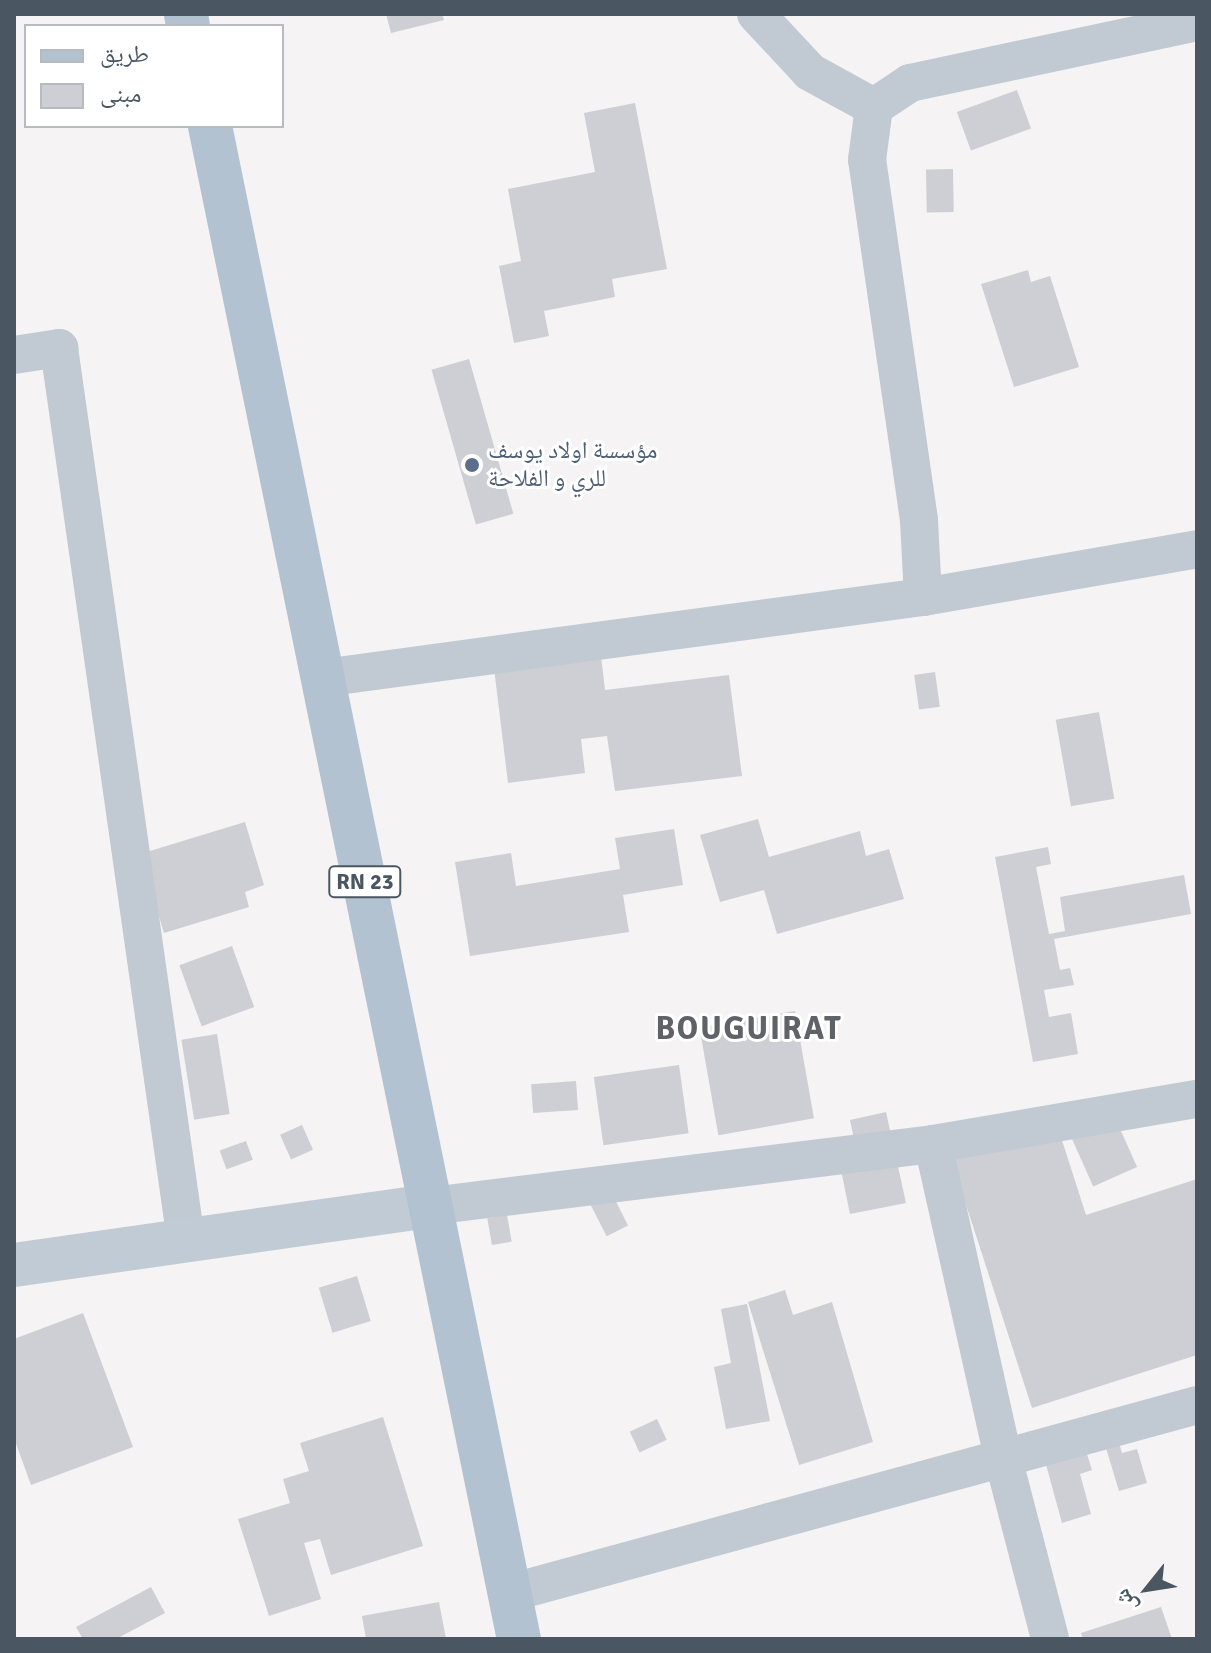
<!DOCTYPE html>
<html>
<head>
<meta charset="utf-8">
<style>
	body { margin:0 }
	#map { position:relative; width:1211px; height:1653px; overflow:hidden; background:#f5f3f3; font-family:Signika,"Noto Naskh Arabic",sans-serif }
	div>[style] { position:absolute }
	.building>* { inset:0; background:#cdcfd5; transform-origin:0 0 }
	.street>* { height:38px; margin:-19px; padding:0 19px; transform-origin:19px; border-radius:19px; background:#c1cad2 }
	.secondary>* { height:44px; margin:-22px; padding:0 22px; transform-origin:22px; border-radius:22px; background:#c1cbd6 }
	.primary>* { height:44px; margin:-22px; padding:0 22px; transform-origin:22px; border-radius:22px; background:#b3c2d1 }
	.dots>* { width:22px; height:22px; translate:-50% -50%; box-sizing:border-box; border:4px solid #fff; border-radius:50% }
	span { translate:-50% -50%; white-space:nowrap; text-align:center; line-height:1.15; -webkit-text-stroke:6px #fff; paint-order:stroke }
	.shield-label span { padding:2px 6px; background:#fff; border:2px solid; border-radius:6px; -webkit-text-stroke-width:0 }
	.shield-label { font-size:22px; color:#4a5661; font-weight:700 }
	.service-label { font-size:24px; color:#4e5e75 }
	.left { translate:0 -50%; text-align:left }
	.district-label { font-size:32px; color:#5f6368; font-weight:700; letter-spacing:2px }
	.frame { position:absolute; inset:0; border:16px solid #4a5661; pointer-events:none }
	.legend { position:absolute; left:24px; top:24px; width:260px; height:104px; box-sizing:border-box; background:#fff; border:2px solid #b7bbc0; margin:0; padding:10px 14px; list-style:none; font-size:24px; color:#4a5661 }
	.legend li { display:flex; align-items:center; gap:16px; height:40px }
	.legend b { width:40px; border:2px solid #b7bbc0 }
	.north { position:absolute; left:1107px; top:1549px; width:80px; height:80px; -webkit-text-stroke:6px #fff; paint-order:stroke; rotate:240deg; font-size:22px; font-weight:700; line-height:32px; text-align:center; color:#4a5661 }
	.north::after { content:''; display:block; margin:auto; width:28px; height:36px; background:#4a5661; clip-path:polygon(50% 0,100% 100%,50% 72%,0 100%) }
</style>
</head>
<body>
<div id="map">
	<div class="building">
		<div style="clip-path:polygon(386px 14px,442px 14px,444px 20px,391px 33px)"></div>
		<div style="left:1017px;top:90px;width:41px;height:64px;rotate:70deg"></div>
		<div style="clip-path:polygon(635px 103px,667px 269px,612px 279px,615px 297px,544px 311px,549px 336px,514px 343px,499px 266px,521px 261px,508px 189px,595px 172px,584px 113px)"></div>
		<div style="left:953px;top:169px;width:43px;height:27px;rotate:89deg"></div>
		<div style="clip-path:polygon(1028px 270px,1031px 282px,1050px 276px,1079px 367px,1014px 387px,981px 284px)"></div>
		<div style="left:469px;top:359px;width:161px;height:39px;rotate:74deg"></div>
		<div style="clip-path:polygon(598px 630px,605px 690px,729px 675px,742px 776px,615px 791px,607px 736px,581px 739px,585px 773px,508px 783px,493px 660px)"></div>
		<div style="left:935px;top:672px;width:35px;height:21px;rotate:82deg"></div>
		<div style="left:1099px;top:712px;width:88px;height:44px;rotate:80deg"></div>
		<div style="clip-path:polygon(758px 819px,769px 857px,860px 831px,866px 856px,889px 849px,904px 899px,777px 934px,764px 890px,720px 902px,700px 835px)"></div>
		<div style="clip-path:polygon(245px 822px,264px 885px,245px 892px,249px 907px,164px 933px,140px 854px)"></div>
		<div style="clip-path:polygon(674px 829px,683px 885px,623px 895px,629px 932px,470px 956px,455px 862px,511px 853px,516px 886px,620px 869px,615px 838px)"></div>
		<div style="clip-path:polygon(1048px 847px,1051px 864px,1036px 867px,1049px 934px,1065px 931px,1060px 897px,1184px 875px,1191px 914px,1054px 939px,1060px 970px,1070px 968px,1074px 985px,1044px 990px,1049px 1017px,1071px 1013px,1078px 1054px,1033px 1062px,995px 857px)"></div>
		<div style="left:232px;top:946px;width:65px;height:56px;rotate:70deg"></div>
		<div style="left:795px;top:1011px;width:109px;height:97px;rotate:80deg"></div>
		<div style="left:217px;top:1034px;width:81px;height:36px;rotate:81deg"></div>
		<div style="left:679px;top:1065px;width:69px;height:86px;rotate:82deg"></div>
		<div style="left:576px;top:1081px;width:29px;height:45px;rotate:86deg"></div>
		<div style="left:1109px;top:1104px;width:69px;height:48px;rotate:66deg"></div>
		<div style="clip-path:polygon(1051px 1106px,1086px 1215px,1197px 1179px,1197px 1355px,1032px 1408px,945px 1140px)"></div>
		<div style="clip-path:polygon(886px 1112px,906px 1203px,850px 1214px,837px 1151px,856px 1148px,850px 1120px)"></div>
		<div style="left:302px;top:1125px;width:27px;height:24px;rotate:66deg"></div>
		<div style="left:246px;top:1141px;width:20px;height:28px;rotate:70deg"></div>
		<div style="left:609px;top:1188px;width:42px;height:24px;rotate:63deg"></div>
		<div style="left:507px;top:1215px;width:27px;height:20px;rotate:80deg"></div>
		<div style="left:357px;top:1276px;width:47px;height:40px;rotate:73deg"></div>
		<div style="clip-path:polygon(785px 1290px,793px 1315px,832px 1302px,873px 1442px,799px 1465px,748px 1302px)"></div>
		<div style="clip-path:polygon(747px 1304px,770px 1421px,726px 1429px,714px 1367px,731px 1363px,721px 1309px)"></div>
		<div style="clip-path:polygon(83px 1313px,133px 1447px,31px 1485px,14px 1438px,14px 1339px)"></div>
		<div style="clip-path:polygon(383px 1417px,423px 1546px,331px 1575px,320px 1539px,304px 1543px,321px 1599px,269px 1616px,238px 1519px,290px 1503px,283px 1479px,309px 1471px,300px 1443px)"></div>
		<div style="left:657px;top:1419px;width:23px;height:30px;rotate:65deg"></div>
		<div style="clip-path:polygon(1115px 1429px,1122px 1453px,1137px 1449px,1147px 1483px,1119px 1491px,1105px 1445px,1086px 1451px,1092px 1470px,1080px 1474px,1091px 1514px,1062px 1523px,1042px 1450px)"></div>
		<div style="clip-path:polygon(151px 1587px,165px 1613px,116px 1639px,83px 1639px,76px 1627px)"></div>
		<div style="clip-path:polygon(439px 1602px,446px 1639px,366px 1639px,362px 1616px)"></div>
		<div style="clip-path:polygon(1161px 1607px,1172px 1639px,1083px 1639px,1081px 1633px)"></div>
	</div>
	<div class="street">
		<div style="left:756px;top:14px;width:79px;rotate:47deg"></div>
		<div style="left:810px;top:72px;width:73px;rotate:28.7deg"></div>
		<div style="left:14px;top:355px;width:46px;rotate:-8.8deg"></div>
		<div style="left:59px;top:348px;width:901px;rotate:81.9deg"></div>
		<div style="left:923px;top:597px;width:278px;rotate:-9.9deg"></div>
		<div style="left:323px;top:678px;width:605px;rotate:-7.69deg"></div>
		<div style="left:923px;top:597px;width:77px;rotate:-93deg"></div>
		<div style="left:919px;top:520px;width:364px;rotate:-98.2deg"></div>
		<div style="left:867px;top:160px;width:53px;rotate:-82.5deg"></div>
		<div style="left:874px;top:107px;width:43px;rotate:-33.7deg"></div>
		<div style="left:910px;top:83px;width:293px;rotate:-12deg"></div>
		<div style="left:933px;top:1144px;width:322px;rotate:77.4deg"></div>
		<div style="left:1003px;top:1458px;width:187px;rotate:75.4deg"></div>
		<div style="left:431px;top:1206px;width:506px;rotate:-7.04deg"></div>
		<div style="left:933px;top:1144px;width:268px;rotate:-9.7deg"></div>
		<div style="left:510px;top:1593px;width:712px;rotate:-15.3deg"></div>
	</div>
	<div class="secondary">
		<div style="left:14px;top:1265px;width:421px;rotate:-8.1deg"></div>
	</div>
	<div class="primary">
		<div style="left:186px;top:14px;width:12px;rotate:81deg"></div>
		<div style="left:210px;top:126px;width:1544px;rotate:78.46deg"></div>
	</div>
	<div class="dots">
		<div style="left:472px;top:465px;background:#5c6f8a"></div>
	</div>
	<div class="shield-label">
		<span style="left:365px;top:882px">RN 23</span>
	</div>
	<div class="service-label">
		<span class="left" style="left:488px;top:465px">مؤسسة اولاد يوسف<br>للري و الفلاحة</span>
	</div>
	<div class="district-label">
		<span style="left:749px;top:1029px">BOUGUIRAT</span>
	</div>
	<div class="frame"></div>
	<ul class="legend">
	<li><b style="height:10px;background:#b3c2d1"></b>طريق</li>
	<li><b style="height:22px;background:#cdcfd5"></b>مبنى</li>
	</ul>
	<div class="north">ش</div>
</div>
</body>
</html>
